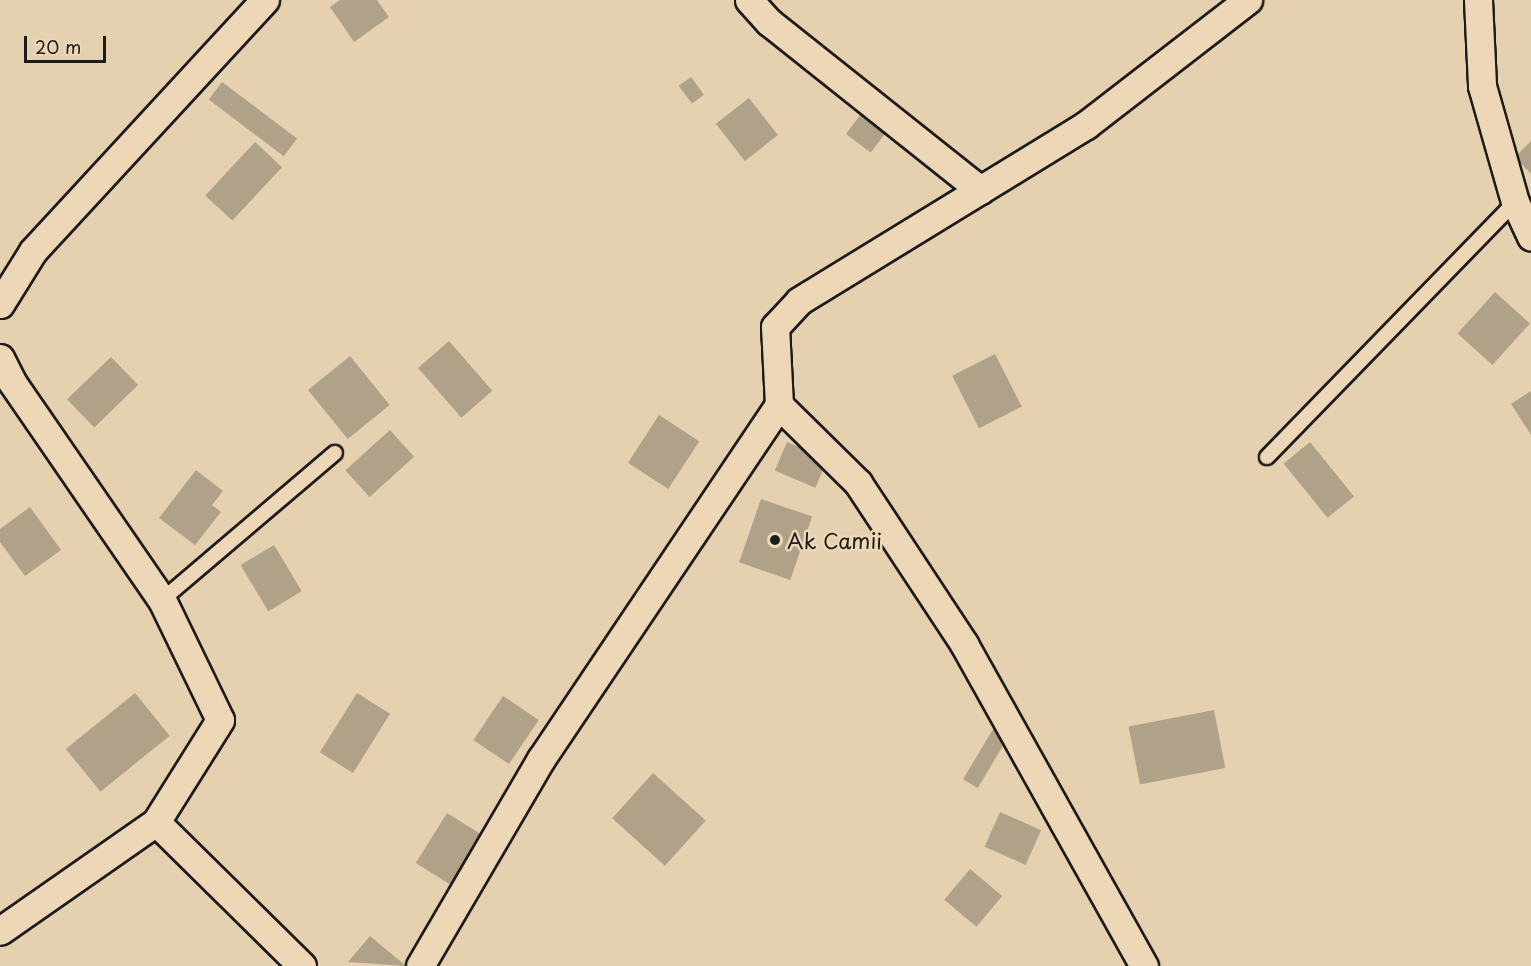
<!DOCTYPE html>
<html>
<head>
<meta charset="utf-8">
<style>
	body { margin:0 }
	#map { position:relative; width:1531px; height:966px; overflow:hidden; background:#e5d0b0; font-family:"Playpen Sans",sans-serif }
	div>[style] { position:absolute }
	.building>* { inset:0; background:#b0a189; transform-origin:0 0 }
	.roads { filter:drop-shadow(2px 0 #1c1c1c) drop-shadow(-2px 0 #1c1c1c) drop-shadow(0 2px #1c1c1c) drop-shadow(0 -2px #1c1c1c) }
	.lane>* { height:14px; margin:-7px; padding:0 7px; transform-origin:7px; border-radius:7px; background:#edd7b6 }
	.street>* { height:27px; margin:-13.5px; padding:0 13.5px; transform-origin:13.5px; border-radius:13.5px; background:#edd7b6 }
	.dots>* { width:16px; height:16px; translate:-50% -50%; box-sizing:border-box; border:3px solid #edd7b6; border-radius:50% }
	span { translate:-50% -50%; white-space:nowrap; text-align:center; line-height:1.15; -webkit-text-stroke:5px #edd7b6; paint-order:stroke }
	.poi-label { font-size:21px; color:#1c1c1c }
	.left { translate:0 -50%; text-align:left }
	.scale { position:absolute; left:24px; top:36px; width:82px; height:27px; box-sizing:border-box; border:3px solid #1c1c1c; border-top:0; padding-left:8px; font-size:18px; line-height:21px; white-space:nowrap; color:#1c1c1c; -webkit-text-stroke:4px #edd7b6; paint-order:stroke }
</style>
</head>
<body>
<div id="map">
	<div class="building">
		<div style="clip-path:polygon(340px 0,377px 0,389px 17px,354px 42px,330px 7px)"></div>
		<div style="left:691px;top:77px;width:22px;height:15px;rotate:54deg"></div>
		<div style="left:222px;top:82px;width:94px;height:22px;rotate:37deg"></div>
		<div style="left:749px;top:98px;width:47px;height:42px;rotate:52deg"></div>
		<div style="left:864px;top:110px;width:31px;height:30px;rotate:37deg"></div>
		<div style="clip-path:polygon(1531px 141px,1531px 174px,1515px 157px)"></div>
		<div style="left:255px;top:142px;width:37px;height:73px;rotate:43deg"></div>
		<div style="left:1495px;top:292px;width:47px;height:56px;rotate:42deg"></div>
		<div style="left:449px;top:341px;width:66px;height:41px;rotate:49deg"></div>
		<div style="left:995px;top:354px;width:59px;height:48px;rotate:63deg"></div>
		<div style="left:350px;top:356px;width:63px;height:54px;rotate:51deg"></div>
		<div style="left:111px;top:357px;width:39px;height:61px;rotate:46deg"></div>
		<div style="clip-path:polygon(1531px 391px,1531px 435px,1511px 404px)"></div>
		<div style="left:659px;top:415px;width:48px;height:57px;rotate:33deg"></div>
		<div style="left:390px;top:430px;width:36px;height:60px;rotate:48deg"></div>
		<div style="left:787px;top:442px;width:44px;height:31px;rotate:23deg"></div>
		<div style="left:1310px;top:442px;width:70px;height:34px;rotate:51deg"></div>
		<div style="clip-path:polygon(196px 470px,223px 491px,212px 505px,221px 512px,195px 545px,159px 518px)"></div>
		<div style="left:761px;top:499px;width:54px;height:67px;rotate:19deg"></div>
		<div style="clip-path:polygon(30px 507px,61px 550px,25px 576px,0 542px,0 529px)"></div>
		<div style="left:274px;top:545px;width:54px;height:39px;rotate:59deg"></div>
		<div style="left:135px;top:693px;width:55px;height:89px;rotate:51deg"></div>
		<div style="left:357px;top:693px;width:39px;height:70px;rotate:32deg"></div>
		<div style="left:503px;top:696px;width:43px;height:53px;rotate:34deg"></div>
		<div style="left:1214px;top:710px;width:59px;height:87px;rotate:79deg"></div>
		<div style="left:995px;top:726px;width:17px;height:62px;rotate:31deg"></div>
		<div style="left:653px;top:773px;width:71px;height:61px;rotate:42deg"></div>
		<div style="left:1000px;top:812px;width:45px;height:38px;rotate:24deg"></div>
		<div style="left:447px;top:813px;width:52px;height:59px;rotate:32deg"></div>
		<div style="left:970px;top:869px;width:42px;height:40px;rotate:40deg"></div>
		<div style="clip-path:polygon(370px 936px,406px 966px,348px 962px)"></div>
	</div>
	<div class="roads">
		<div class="lane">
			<div style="left:1267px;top:457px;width:356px;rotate:-45.8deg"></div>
			<div style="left:162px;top:600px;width:227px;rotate:-40.4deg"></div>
		</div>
		<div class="street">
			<div style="left:749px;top:0;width:30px;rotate:48deg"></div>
			<div style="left:769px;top:22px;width:270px;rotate:38.5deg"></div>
			<div style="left:1478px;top:0;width:86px;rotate:87.3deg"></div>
			<div style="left:1482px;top:86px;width:121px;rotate:74.1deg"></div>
			<div style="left:1515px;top:202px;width:38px;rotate:65deg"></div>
			<div style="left:0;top:304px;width:62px;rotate:-58.1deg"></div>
			<div style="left:33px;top:251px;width:342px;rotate:-47.3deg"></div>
			<div style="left:0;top:358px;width:27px;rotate:63deg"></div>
			<div style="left:12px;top:382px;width:265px;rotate:55.5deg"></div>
			<div style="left:162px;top:600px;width:133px;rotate:64.2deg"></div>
			<div style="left:220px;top:720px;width:120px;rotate:122.1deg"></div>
			<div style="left:156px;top:822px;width:190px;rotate:145.1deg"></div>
			<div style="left:779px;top:405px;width:111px;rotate:44.6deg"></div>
			<div style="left:858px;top:483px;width:193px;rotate:56.6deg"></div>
			<div style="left:964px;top:644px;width:369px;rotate:60.8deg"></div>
			<div style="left:156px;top:822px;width:205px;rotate:44.6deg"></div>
			<div style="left:420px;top:966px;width:240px;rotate:-59.7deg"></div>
			<div style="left:541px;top:759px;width:427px;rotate:-56.1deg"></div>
			<div style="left:779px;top:405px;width:78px;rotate:-92.9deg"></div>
			<div style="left:775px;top:327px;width:35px;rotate:-47deg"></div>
			<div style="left:799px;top:301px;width:337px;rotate:-31.5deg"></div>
			<div style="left:1086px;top:125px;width:205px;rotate:-37.7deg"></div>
		</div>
	</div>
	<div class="dots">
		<div style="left:775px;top:540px;background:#1c1c1c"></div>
	</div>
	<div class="poi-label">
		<span class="left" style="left:787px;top:540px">Ak Camii</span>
	</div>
	<div class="scale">20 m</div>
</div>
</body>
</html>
